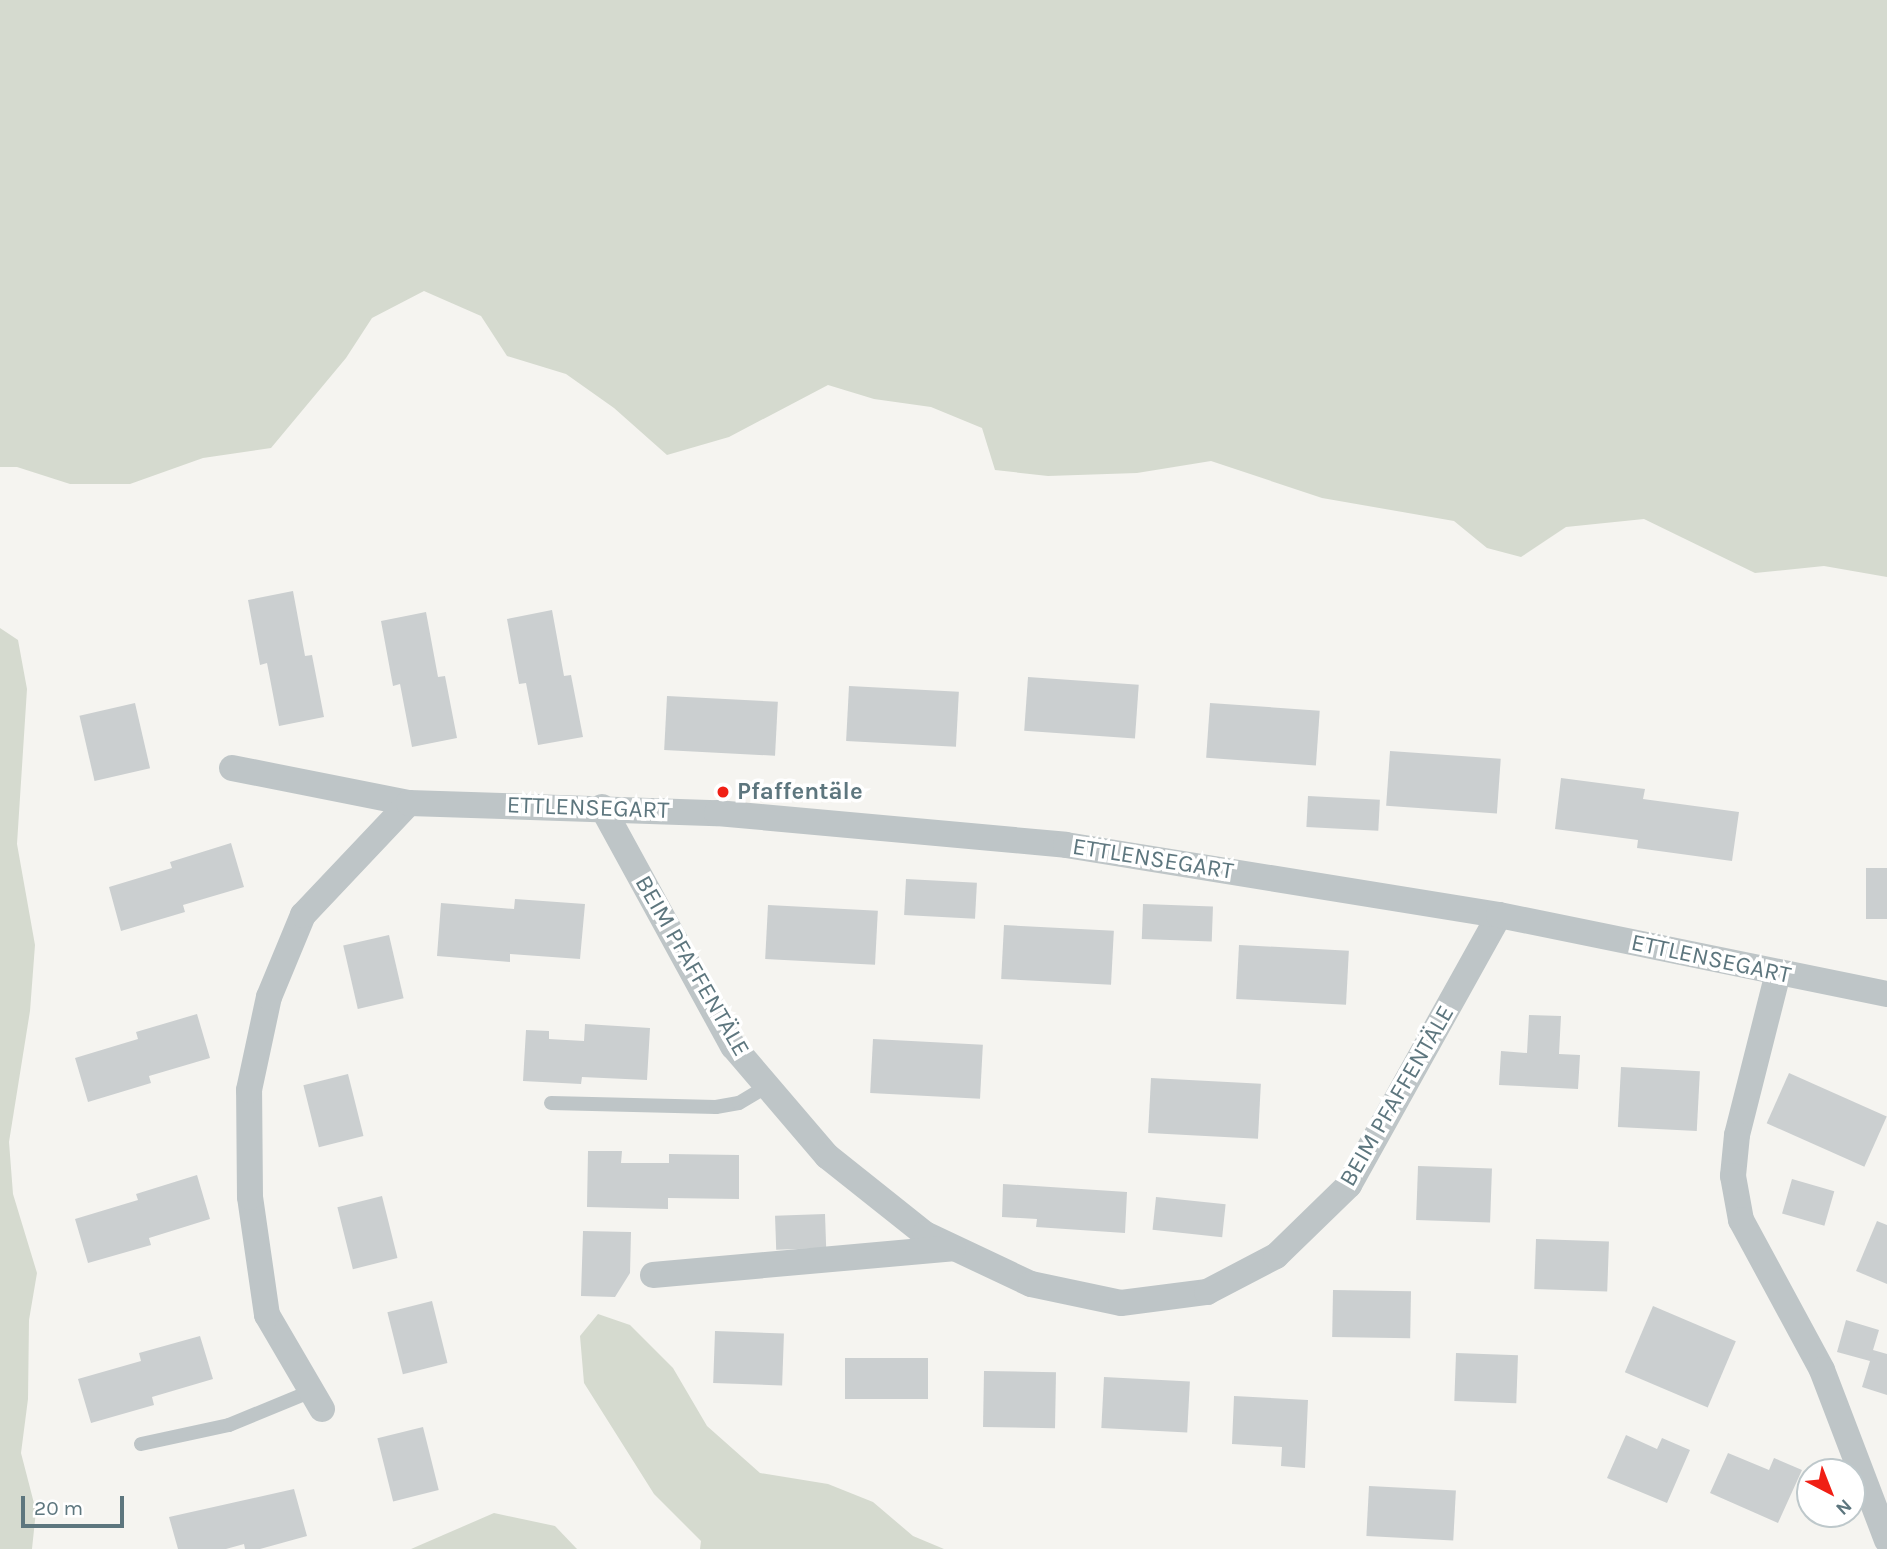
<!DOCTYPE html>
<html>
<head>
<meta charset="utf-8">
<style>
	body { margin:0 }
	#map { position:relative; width:1887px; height:1549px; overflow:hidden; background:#f5f4f0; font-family:Karla,sans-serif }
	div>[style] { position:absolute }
	.green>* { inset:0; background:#d5dacf }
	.building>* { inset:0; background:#cbcfd0; transform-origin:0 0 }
	.service>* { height:14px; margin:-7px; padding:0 7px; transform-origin:7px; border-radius:7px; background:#bec5c7 }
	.minor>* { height:26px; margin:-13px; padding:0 13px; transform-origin:13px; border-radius:13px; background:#bec5c7 }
	.dots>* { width:19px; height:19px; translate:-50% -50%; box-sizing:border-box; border:4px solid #fff; border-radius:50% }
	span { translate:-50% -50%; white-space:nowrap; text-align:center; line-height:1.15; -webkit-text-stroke:7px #fff; paint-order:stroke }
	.poi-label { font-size:24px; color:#5d767e; font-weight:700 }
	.left { translate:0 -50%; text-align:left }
	.street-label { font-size:24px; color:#5d767e }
	.north { position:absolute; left:1796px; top:1458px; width:70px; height:70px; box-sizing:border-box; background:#fff; border:2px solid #bec8cb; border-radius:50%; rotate:138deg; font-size:19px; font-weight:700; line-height:28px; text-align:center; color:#5d767e }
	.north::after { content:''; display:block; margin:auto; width:24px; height:32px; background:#f01f15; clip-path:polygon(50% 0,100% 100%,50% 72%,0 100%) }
	.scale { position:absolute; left:21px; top:1496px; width:103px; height:32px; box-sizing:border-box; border:4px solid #5d767e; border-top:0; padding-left:9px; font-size:21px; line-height:24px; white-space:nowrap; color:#5d767e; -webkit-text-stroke:5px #fff; paint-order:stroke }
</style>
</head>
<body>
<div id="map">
	<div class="green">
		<div style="clip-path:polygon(0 0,1887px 0,1887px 577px,1824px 566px,1755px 573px,1644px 519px,1566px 527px,1521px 557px,1487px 548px,1454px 521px,1322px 498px,1211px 461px,1137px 473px,1048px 476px,995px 470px,982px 428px,931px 407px,874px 399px,828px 385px,729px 437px,667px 455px,614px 408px,566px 374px,507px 356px,481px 316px,424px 291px,372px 318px,346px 358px,271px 448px,203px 458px,130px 484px,70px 484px,17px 467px,0 467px)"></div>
		<div style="clip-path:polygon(0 628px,18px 640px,27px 689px,17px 844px,35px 945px,30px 1011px,9px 1142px,13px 1194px,37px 1273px,29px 1320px,28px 1399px,21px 1453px,36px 1511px,32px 1549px,0 1549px)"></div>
		<div style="clip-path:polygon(598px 1314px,630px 1325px,673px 1368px,707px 1426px,760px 1473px,828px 1484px,873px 1502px,913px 1536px,944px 1549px,700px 1549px,701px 1541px,654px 1494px,584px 1383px,580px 1336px)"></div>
		<div style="clip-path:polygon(494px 1513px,555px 1526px,577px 1549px,411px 1549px)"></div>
	</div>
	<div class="building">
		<div style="clip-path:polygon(293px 591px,305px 656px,312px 655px,324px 717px,279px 726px,267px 663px,260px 665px,248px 600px)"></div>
		<div style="clip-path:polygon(552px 610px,564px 676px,571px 675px,583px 737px,538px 745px,526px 683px,519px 684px,507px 619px)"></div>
		<div style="clip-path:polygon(426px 612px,438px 677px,445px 676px,457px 738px,412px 747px,400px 684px,393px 686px,381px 621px)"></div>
		<div style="left:1028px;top:677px;width:111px;height:54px;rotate:4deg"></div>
		<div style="left:849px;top:686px;width:110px;height:55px;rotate:3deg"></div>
		<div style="left:667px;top:696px;width:111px;height:54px;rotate:3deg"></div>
		<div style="left:135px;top:703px;width:67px;height:57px;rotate:77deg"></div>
		<div style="left:1210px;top:703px;width:110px;height:55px;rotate:4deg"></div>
		<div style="left:1390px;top:751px;width:111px;height:55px;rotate:4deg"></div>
		<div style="clip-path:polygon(1561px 778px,1645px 789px,1643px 799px,1739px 812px,1732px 861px,1637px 848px,1638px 840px,1555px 829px)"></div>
		<div style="left:1308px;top:796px;width:72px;height:31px;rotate:3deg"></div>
		<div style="clip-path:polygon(231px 843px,244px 887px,183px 905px,185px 912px,121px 931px,109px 887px,172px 868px,170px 862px)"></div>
		<div style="left:1887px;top:868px;width:51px;height:21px;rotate:90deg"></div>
		<div style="left:906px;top:879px;width:71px;height:36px;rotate:3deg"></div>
		<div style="clip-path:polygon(515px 899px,585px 904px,580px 959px,510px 954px,510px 962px,437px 956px,441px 903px,514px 909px)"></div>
		<div style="left:1143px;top:904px;width:70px;height:35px;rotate:2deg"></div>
		<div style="left:768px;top:905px;width:110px;height:54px;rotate:3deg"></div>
		<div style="left:1004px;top:925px;width:110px;height:54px;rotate:3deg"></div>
		<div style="left:389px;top:935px;width:65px;height:47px;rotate:77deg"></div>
		<div style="left:1239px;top:945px;width:110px;height:54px;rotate:3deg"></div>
		<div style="clip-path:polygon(197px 1014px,210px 1058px,149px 1076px,151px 1083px,88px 1102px,75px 1058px,138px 1039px,136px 1032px)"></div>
		<div style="clip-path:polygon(1529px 1015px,1561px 1016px,1559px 1054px,1580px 1055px,1578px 1089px,1499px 1085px,1501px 1051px,1527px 1053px)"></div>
		<div style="clip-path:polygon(585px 1024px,650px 1028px,647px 1080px,582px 1077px,581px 1084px,523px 1081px,526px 1030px,549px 1031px,549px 1039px,584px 1041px)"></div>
		<div style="left:873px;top:1039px;width:110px;height:54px;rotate:3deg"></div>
		<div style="left:1621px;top:1067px;width:79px;height:60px;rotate:3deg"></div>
		<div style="left:1789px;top:1073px;width:107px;height:55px;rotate:24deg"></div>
		<div style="left:348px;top:1074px;width:64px;height:46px;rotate:76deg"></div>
		<div style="left:1151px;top:1078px;width:110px;height:55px;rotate:3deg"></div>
		<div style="clip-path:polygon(588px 1151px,622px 1151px,621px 1163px,669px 1163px,669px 1154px,739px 1155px,739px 1199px,668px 1198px,668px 1209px,587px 1207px)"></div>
		<div style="left:1418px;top:1166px;width:74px;height:54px;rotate:2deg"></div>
		<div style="clip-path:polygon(197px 1175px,210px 1219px,149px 1238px,151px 1245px,88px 1263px,75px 1219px,138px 1200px,136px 1194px)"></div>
		<div style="left:1792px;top:1179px;width:44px;height:36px;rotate:16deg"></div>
		<div style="clip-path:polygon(1003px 1184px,1127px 1192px,1125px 1233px,1036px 1227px,1037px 1219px,1002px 1217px)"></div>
		<div style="left:382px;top:1196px;width:64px;height:46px;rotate:76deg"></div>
		<div style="left:1156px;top:1197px;width:70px;height:33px;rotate:6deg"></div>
		<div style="left:825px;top:1214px;width:34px;height:50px;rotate:88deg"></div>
		<div style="clip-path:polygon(1877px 1221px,1887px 1225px,1887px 1284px,1856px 1271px)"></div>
		<div style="clip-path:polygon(583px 1231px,631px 1232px,630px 1273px,615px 1297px,581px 1296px)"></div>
		<div style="left:1536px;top:1239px;width:73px;height:50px;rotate:2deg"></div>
		<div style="left:1333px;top:1290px;width:78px;height:47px;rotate:1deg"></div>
		<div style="left:432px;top:1301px;width:64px;height:46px;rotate:76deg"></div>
		<div style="left:1653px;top:1306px;width:90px;height:72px;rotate:23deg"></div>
		<div style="clip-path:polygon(1846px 1320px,1879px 1330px,1873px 1350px,1887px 1354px,1887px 1395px,1862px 1387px,1870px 1361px,1837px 1352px)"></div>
		<div style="left:715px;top:1331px;width:69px;height:52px;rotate:2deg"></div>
		<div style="clip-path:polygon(200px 1336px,213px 1379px,152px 1397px,154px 1405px,91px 1423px,78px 1379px,141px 1361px,139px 1353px)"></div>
		<div style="left:1456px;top:1353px;width:62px;height:48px;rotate:2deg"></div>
		<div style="left:845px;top:1358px;width:83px;height:41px"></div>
		<div style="left:984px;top:1371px;width:72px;height:56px;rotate:1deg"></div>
		<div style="left:1104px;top:1377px;width:86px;height:51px;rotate:3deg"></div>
		<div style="clip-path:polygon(1234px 1396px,1308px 1400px,1305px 1468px,1281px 1466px,1282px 1447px,1232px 1444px)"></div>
		<div style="left:423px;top:1427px;width:65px;height:47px;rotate:76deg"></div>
		<div style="clip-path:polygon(1626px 1435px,1657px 1449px,1662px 1438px,1690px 1450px,1667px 1503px,1607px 1478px)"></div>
		<div style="clip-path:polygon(1728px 1453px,1769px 1470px,1774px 1458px,1802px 1470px,1778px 1523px,1710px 1493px)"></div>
		<div style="left:1369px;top:1486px;width:87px;height:50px;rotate:3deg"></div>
		<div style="clip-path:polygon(294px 1489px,307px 1536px,260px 1549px,245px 1549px,244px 1544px,226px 1549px,178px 1549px,169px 1517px)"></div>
	</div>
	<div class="service">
		<div style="left:551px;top:1103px;width:165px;rotate:1.4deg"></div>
		<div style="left:716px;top:1107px;width:23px;rotate:-10deg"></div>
		<div style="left:739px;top:1103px;width:33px;rotate:-31deg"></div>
		<div style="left:141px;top:1444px;width:90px;rotate:-12.2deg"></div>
		<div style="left:229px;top:1425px;width:90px;rotate:-22.3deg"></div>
	</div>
	<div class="minor">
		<div style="left:232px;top:768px;width:180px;rotate:11.2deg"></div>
		<div style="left:602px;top:807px;width:273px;rotate:61.3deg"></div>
		<div style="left:733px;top:1046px;width:145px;rotate:49.5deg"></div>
		<div style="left:827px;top:1156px;width:125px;rotate:38.5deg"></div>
		<div style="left:925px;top:1234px;width:117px;rotate:25.3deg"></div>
		<div style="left:1031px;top:1284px;width:92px;rotate:11.9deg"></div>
		<div style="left:1121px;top:1303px;width:87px;rotate:-7.3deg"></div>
		<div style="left:1207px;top:1292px;width:78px;rotate:-27.6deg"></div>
		<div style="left:1276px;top:1256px;width:102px;rotate:-44.2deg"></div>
		<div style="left:1349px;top:1185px;width:309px;rotate:-60.9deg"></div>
		<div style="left:1778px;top:973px;width:167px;rotate:104.2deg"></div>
		<div style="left:1737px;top:1135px;width:41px;rotate:95.6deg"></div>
		<div style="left:1733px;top:1176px;width:45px;rotate:79.7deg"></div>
		<div style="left:1741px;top:1220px;width:170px;rotate:61.6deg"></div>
		<div style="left:1822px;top:1370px;width:182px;rotate:69.1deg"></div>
		<div style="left:653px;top:1275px;width:301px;rotate:-5.1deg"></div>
		<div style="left:322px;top:1409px;width:109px;rotate:-120.3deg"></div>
		<div style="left:267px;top:1315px;width:119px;rotate:-98.2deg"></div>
		<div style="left:250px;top:1197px;width:107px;rotate:-90.5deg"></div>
		<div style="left:249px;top:1090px;width:95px;rotate:-77.9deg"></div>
		<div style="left:269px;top:997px;width:89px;rotate:-67.5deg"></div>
		<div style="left:303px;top:915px;width:154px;rotate:-46.6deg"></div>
		<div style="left:409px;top:803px;width:308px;rotate:1.9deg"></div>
		<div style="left:717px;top:813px;width:350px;rotate:5.2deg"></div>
		<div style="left:1066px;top:845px;width:439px;rotate:9.2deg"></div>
		<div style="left:1499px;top:915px;width:396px;rotate:11.5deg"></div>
	</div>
	<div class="dots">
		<div style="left:723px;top:792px;background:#f01f15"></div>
	</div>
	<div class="poi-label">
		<span class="left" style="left:737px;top:792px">Pfaffentäle</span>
	</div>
	<div class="street-label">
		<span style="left:588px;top:808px;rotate:2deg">ETTLENSEGART</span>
		<span style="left:1153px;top:859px;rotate:9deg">ETTLENSEGART</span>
		<span style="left:1711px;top:959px;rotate:12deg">ETTLENSEGART</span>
		<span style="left:692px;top:966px;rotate:60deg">BEIM PFAFFENTÄLE</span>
		<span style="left:1397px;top:1096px;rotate:-60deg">BEIM PFAFFENTÄLE</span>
	</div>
	<div class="north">N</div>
	<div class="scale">20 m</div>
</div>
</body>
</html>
